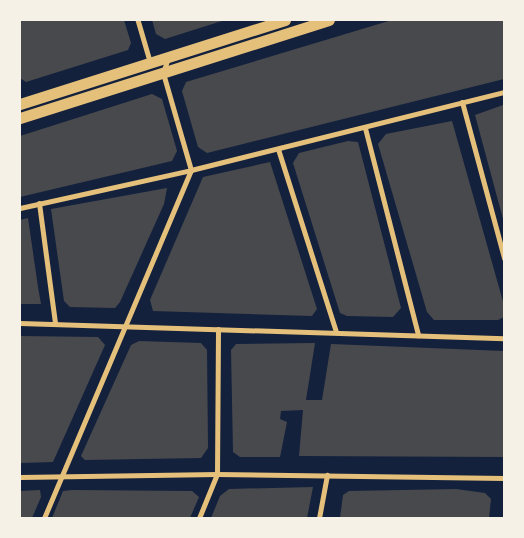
<!DOCTYPE html>
<html>
<head>
<meta charset="utf-8">
<style>
	body { margin:0 }
	#map { position:relative; width:524px; height:538px; overflow:hidden; background:#14213d; font-family:Montserrat,sans-serif }
	div>[style] { position:absolute }
	.building>* { inset:0; background:#48494c }
	.pedestrian>* { height:4.5px; margin:-2.25px; padding:0 2.25px; transform-origin:2.25px; border-radius:2.25px; background:#e5c07b }
	.minor>* { height:5px; margin:-2.5px; padding:0 2.5px; transform-origin:2.5px; border-radius:2.5px; background:#e5c07b }
	.primary>* { height:11px; margin:-5.5px; padding:0 5.5px; transform-origin:5.5px; border-radius:5.5px; background:#e5c07b }
	span { translate:-50% -50%; white-space:nowrap; text-align:center; line-height:1.15; -webkit-text-stroke:5px #f6f1e7; paint-order:stroke }
	.frame { position:absolute; inset:0; border:21px solid #f6f1e7; pointer-events:none }
</style>
</head>
<body>
<div id="map">
	<div class="building">
		<div style="clip-path:polygon(20px 20px,124px 20px,131px 43px,128px 50px,26px 82px,20px 78px)"></div>
		<div style="clip-path:polygon(152px 20px,225px 20px,165px 39px,156px 34px)"></div>
		<div style="clip-path:polygon(392px 20px,504px 20px,504px 79px,207px 153px,198px 147px,182px 91px,186px 82px)"></div>
		<div style="clip-path:polygon(152px 94px,162px 99px,177px 151px,172px 161px,20px 197px,20px 136px)"></div>
		<div style="clip-path:polygon(503px 105px,504px 110px,503px 219px,475px 115px)"></div>
		<div style="clip-path:polygon(452px 121px,504px 305px,504px 317px,498px 320px,434px 320px,427px 312px,378px 144px,386px 134px)"></div>
		<div style="clip-path:polygon(348px 141px,358px 142px,401px 308px,393px 317px,347px 316px,340px 313px,293px 163px,299px 153px)"></div>
		<div style="clip-path:polygon(270px 162px,317px 309px,312px 316px,153px 311px,150px 300px,203px 177px)"></div>
		<div style="clip-path:polygon(167px 188px,164px 204px,120px 302px,115px 308px,70px 307px,64px 301px,51px 209px)"></div>
		<div style="clip-path:polygon(28px 218px,38px 287px,41px 304px,20px 304px,20px 220px)"></div>
		<div style="clip-path:polygon(20px 336px,98px 337px,105px 345px,53px 462px,20px 463px)"></div>
		<div style="clip-path:polygon(139px 341px,201px 343px,207px 350px,208px 448px,201px 458px,85px 460px,81px 456px,131px 345px)"></div>
		<div style="clip-path:polygon(315px 343px,306px 400px,322px 400px,331px 344px,504px 351px,504px 457px,299px 456px,303px 410px,281px 411px,280px 419px,287px 422px,280px 457px,240px 457px,233px 452px,231px 350px,236px 344px)"></div>
		<div style="clip-path:polygon(313px 487px,307px 518px,211px 518px,220px 496px,229px 489px)"></div>
		<div style="clip-path:polygon(456px 489px,485px 493px,491px 499px,489px 518px,340px 518px,343px 495px,349px 491px)"></div>
		<div style="clip-path:polygon(40px 490px,41px 497px,32px 518px,20px 518px,20px 491px)"></div>
		<div style="clip-path:polygon(72px 490px,192px 491px,199px 497px,190px 518px,52px 518px,63px 491px)"></div>
	</div>
	<div class="pedestrian">
		<div style="left:138px;top:20px;width:43px;rotate:73.7deg"></div>
	</div>
	<div class="minor">
		<div style="left:462px;top:102px;width:162px;rotate:74.9deg"></div>
		<div style="left:365px;top:128px;width:214px;rotate:75.6deg"></div>
		<div style="left:278px;top:149px;width:192px;rotate:72.4deg"></div>
		<div style="left:39px;top:203px;width:121px;rotate:82.4deg"></div>
		<div style="left:20px;top:208px;width:175px;rotate:-12.5deg"></div>
		<div style="left:191px;top:170px;width:323px;rotate:-14deg"></div>
		<div style="left:20px;top:323px;width:484px;rotate:1.8deg"></div>
		<div style="left:20px;top:477px;width:197px;rotate:-0.9deg"></div>
		<div style="left:217px;top:474px;width:287px;rotate:0.8deg"></div>
		<div style="left:44px;top:518px;width:378px;rotate:-67.1deg"></div>
		<div style="left:191px;top:170px;width:101px;rotate:-106.1deg"></div>
		<div style="left:163px;top:73px;width:16px;rotate:-72deg"></div>
		<div style="left:199px;top:518px;width:48px;rotate:-67.8deg"></div>
		<div style="left:217px;top:474px;width:145px;rotate:-89.6deg"></div>
		<div style="left:319px;top:518px;width:44px;rotate:-79.5deg"></div>
	</div>
	<div class="primary">
		<div style="left:20px;top:104px;width:278px;rotate:-17.6deg"></div>
		<div style="left:20px;top:118px;width:324px;rotate:-17.6deg"></div>
	</div>
	<div class="frame"></div>
</div>
</body>
</html>
